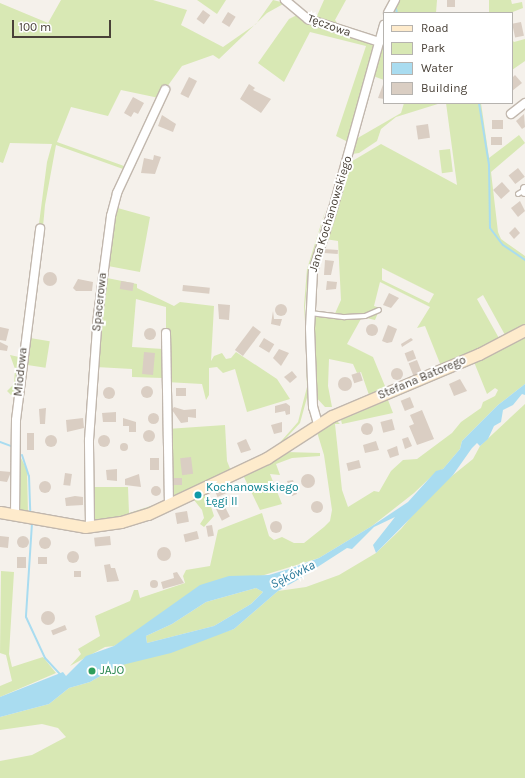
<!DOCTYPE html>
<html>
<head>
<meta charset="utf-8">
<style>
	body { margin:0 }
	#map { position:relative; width:525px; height:778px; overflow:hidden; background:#f5f1eb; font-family:Karla,sans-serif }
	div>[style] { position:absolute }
	.green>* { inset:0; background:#d8e8b4; transform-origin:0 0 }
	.water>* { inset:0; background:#a9dcf0 }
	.stream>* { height:2px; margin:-1px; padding:0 1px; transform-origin:1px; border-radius:1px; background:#a9dcf0 }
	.building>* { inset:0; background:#dacec3; transform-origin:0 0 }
	.round { border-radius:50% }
	.roads { filter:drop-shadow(1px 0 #c1b7ad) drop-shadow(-1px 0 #c1b7ad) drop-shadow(0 1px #c1b7ad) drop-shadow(0 -1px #c1b7ad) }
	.lane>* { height:4px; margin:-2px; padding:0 2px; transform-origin:2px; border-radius:2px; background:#fff }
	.street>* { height:8px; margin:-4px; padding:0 4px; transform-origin:4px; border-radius:4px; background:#fff }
	.secondary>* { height:11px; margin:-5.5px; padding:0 5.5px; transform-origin:5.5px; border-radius:5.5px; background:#feebcc }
	.dots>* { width:11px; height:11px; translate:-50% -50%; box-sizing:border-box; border:2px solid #fff; border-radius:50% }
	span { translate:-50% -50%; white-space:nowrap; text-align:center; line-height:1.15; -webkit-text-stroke:4px #fff; paint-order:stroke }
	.street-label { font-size:12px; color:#494138 }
	.culture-label { font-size:12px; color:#0d838f }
	.left { translate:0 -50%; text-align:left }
	.leisure-label { font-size:12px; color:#27864d }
	.water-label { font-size:13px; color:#2d7b9c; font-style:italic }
	.legend { position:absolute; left:383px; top:12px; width:130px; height:92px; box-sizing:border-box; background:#fff; border:1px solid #b6b3af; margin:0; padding:5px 7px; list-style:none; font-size:12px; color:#494138 }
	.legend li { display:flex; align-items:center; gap:8px; height:20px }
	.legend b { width:20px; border:1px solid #b6b3af }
	.scale { position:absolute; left:12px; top:20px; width:99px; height:18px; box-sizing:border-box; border:2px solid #494138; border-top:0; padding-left:5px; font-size:12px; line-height:14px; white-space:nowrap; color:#494138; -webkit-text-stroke:3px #fff; paint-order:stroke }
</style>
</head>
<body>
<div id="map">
	<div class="green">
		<div style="clip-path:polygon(61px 0,153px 0,187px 10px,181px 25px,223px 47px,256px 24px,273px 0,285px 3px,267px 13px,219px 59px,213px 55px,182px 66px,159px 98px,121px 90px,108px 116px,71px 107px,57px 142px,124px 166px,123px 169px,56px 145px,45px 205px,42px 238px,37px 239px,47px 162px,52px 144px,10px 143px,3px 163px,0 162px,0 3px,48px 23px)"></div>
		<div style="clip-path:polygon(197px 0,226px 0,217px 14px)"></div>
		<div style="clip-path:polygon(324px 0,346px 0,335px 20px,340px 27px,316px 18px)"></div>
		<div style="clip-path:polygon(399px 0,437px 0,436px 13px,391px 13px)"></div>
		<div style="clip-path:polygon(489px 0,511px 0,512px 4px,522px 2px,523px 8px,510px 13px,489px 13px)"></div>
		<div style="clip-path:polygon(297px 15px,374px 43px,348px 142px,336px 136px,366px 46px,310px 32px,284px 82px,258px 63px,289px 19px)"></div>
		<div style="clip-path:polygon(384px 38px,384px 80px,373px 76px)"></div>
		<div style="clip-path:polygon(525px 39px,525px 61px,512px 70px,512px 40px,514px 42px)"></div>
		<div style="clip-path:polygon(404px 103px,441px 103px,396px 117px,381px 129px,377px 141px,359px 153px,352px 154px,356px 139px,401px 113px)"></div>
		<div style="clip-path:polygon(evenodd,446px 103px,481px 103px,489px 158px,519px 135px,525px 143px,491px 172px,498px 232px,501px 239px,525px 256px,525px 328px,505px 335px,483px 295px,477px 299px,500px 340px,441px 366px,425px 326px,417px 328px,430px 307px,380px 282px,374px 306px,380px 308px,375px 320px,362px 317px,347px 344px,373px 357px,387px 391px,369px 395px,361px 372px,357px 373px,353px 364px,329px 359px,328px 386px,332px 407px,325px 407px,314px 395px,314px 316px,333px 318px,341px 300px,338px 241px,325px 239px,349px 163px,381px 144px,457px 185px,446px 103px,382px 268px,434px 294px,429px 303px,382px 280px,382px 268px)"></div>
		<div style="left:450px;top:149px;width:23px;height:11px;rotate:83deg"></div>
		<div style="clip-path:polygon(114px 207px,150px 217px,140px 272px,108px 266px,107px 278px,137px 284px,137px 288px,174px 306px,180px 302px,214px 306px,211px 361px,214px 356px,222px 353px,226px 359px,231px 358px,236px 352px,277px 379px,290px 399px,247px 412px,235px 369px,223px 373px,217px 367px,209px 368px,209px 395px,206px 400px,202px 384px,166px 382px,166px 307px,136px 299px,132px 347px,163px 349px,163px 378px,132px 377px,132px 369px,96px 367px)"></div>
		<div style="clip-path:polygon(326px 208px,309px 269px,305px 306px,307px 353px,304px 306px,307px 269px)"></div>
		<div style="left:30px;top:338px;width:20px;height:27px;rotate:9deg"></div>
		<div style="clip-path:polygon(525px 338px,525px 384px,498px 405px,462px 441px,460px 449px,443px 469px,436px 472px,414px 493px,372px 526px,319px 558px,261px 576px,134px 634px,114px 646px,105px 647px,70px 666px,81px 654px,78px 649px,100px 636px,95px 616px,130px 601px,134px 590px,138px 590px,140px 598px,185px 583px,183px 576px,186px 570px,210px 566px,218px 530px,262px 513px,269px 536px,274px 540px,282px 537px,294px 543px,304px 543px,324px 527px,330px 521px,332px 510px,324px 455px,317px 432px,337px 421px,340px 424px,335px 424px,342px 490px,348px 507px,374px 491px,379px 492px,391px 471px,403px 460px,417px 459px,452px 433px,461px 422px,481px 408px,483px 402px,495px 396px,498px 390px,495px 388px,487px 394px,474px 362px)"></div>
		<div style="clip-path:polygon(10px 355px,19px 357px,15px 392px,11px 395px,7px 391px,14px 384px,15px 369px)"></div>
		<div style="clip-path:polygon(306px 359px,308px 394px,300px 423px,277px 448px,233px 468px,276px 447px,298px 422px,307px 387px)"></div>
		<div style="clip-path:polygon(388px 400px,393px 413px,342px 424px,341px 420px)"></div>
		<div style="clip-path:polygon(525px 404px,525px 778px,0 778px,0 761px,32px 755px,66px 737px,58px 728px,42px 724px,0 730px,0 717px,49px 704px,69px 688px,90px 682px,118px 666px,234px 629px,278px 591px,306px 587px,339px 575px,376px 553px,401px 529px,432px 492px,473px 459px,480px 446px)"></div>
		<div style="clip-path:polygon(225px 425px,227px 461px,231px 471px,172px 496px,167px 429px)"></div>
		<div style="clip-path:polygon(286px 452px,320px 453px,320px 456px,292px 458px,276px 464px,280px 475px,270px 474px,282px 504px,260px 510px,243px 475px)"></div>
		<div style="clip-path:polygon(19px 454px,27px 470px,28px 513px,17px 510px)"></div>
		<div style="clip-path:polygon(92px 487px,128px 487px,129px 513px,166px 501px,136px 514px,96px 521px,93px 519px)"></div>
		<div style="clip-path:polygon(213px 488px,207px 494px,214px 516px,204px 527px,200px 524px,204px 518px,202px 510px,194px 500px,172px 509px)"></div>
		<div style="clip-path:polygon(1px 571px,14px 572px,9px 654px,12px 667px,43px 657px,56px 673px,0 697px,0 686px,12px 681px,6px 655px,0 653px)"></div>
		<div style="clip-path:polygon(256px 588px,263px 592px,251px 604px,214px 626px,147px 643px,146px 636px,172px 624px,206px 602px)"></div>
	</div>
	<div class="water">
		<div style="clip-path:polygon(evenodd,525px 384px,525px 395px,522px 394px,513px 405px,503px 410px,501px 422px,494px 426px,488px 439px,480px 446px,477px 443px,472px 448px,453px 475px,376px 553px,373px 545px,395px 517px,374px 527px,352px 549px,347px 548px,316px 568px,315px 566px,306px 575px,278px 591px,234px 629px,171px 653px,118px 666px,90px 682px,69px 688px,49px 704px,0 717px,0 697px,63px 672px,66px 676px,86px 656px,114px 646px,200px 585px,229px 576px,269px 575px,289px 569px,319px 558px,372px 526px,408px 502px,436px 471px,443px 469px,460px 449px,462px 441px,498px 405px,525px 384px,256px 588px,263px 592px,251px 604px,214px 626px,147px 643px,146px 636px,172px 624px,206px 602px,256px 588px)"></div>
	</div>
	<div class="stream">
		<div style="left:396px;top:9px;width:4px;rotate:76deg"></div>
		<div style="left:479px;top:103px;width:63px;rotate:80.8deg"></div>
		<div style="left:489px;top:165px;width:63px;rotate:89.1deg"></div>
		<div style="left:490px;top:228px;width:21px;rotate:53deg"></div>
		<div style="left:503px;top:245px;width:27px;rotate:34deg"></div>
		<div style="left:0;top:442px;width:12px;rotate:20deg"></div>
		<div style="left:22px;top:455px;width:22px;rotate:72deg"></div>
		<div style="left:29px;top:476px;width:37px;rotate:88deg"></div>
		<div style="left:32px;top:523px;width:94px;rotate:93.7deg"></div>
		<div style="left:26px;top:617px;width:45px;rotate:65.1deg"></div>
		<div style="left:45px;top:658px;width:23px;rotate:47deg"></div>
	</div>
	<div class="building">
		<div style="left:447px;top:0;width:8px;height:7px"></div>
		<div style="left:203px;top:10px;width:9px;height:11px;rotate:36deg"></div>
		<div style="left:228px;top:12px;width:9px;height:12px;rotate:32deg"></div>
		<div style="left:521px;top:22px;width:14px;height:9px;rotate:78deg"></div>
		<div style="clip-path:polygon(515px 75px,522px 83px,512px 91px,512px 78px)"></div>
		<div style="left:189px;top:77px;width:9px;height:19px;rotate:27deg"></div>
		<div style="clip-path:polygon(384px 82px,384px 99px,378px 98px)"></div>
		<div style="clip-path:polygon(249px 84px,255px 88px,253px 90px,271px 99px,261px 113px,240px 99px)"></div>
		<div style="clip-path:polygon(133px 97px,144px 103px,138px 114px,134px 112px,131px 117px,124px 113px)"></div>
		<div style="clip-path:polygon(524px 114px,525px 127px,522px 129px,516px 121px)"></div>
		<div style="clip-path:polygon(162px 115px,176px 124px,173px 132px,158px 126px)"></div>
		<div style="left:492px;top:120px;width:11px;height:9px"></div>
		<div style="left:428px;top:124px;width:14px;height:12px;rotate:82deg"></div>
		<div style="left:491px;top:137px;width:11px;height:8px"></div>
		<div style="clip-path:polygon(154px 155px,161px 157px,155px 174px,141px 173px,144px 158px,153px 160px)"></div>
		<div style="left:518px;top:168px;width:11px;height:12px;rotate:52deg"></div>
		<div style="left:502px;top:182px;width:12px;height:12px;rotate:48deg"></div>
		<div style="clip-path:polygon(520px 201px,525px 211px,518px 217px,511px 208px)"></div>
		<div style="clip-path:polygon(515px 227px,520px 233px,514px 239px,509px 233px)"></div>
		<div style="left:324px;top:249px;width:14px;height:4px;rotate:4deg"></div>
		<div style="clip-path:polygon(325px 260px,334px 261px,331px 275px,324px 275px)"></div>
		<div class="round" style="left:43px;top:272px;width:14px;height:14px"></div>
		<div style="clip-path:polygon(78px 279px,93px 282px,92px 291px,76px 291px,73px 288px)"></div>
		<div style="left:121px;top:281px;width:13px;height:8px;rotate:9deg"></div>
		<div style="clip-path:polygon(327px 281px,337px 282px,336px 289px,326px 290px)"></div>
		<div style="left:183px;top:285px;width:27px;height:6px;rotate:6deg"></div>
		<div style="clip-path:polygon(389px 293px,399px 298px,391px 308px,383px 305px)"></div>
		<div style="clip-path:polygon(218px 304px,230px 305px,229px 320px,219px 319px)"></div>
		<div class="round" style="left:275px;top:304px;width:12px;height:12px"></div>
		<div style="clip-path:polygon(273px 311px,274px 319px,282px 319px,280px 326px,271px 324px)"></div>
		<div class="round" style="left:366px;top:324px;width:12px;height:12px"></div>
		<div style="clip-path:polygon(388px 325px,397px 329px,392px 342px,387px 343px,382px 341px)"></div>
		<div style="left:253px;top:326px;width:10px;height:30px;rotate:37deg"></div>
		<div style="clip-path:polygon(0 327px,9px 329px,6px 341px,0 340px)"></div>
		<div class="round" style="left:144px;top:328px;width:12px;height:12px"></div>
		<div style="left:264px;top:338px;width:12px;height:10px;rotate:31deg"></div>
		<div style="clip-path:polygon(411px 338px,413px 340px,402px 347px,401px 344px)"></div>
		<div style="clip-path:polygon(0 342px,8px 346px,7px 351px,0 350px)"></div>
		<div style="clip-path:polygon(279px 349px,289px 353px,281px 366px,273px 358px)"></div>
		<div style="left:413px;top:350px;width:9px;height:9px;rotate:69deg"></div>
		<div style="left:144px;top:352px;width:11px;height:22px;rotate:5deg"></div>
		<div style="left:417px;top:360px;width:14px;height:9px;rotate:69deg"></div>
		<div class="round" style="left:391px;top:368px;width:12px;height:12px"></div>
		<div style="clip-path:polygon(292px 371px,297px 377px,290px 383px,284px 377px)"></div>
		<div style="left:360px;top:372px;width:9px;height:9px;rotate:72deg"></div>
		<div class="round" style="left:338px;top:377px;width:14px;height:14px"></div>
		<div style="clip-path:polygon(460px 379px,467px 391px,454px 396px,449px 384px)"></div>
		<div class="round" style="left:141px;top:386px;width:12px;height:12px"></div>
		<div class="round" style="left:103px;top:387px;width:12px;height:12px"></div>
		<div style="left:176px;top:388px;width:10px;height:8px"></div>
		<div style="left:410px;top:397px;width:11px;height:10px;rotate:68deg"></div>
		<div style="clip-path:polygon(286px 403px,290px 406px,290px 414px,286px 415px,285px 411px,275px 413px,275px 406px)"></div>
		<div style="clip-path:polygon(174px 407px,184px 410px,196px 409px,196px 418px,188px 417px,188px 422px,181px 423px,172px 410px)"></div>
		<div style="clip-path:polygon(46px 408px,45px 424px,40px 424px,39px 409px)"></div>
		<div style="clip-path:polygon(422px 410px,434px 439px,417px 445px,409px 426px,414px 424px,410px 415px)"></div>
		<div style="clip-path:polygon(116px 412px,116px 422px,103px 422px,102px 413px)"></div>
		<div class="round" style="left:147.5px;top:412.5px;width:11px;height:11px"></div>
		<div style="clip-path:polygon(83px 418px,84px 428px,67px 432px,66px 420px)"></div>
		<div style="clip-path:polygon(123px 418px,136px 422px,136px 432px,129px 432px,129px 426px,123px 426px)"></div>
		<div style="left:392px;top:419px;width:11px;height:12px;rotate:75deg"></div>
		<div style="clip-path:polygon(282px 422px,282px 432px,274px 434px,271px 425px)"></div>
		<div class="round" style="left:361px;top:423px;width:12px;height:12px"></div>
		<div class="round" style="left:143px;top:430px;width:12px;height:12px"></div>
		<div style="left:27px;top:433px;width:7px;height:17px"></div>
		<div class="round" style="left:45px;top:435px;width:12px;height:12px"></div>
		<div class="round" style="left:98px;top:435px;width:12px;height:12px"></div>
		<div style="clip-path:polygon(408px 437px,412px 446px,405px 449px,402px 439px)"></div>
		<div style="clip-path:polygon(246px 439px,251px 450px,241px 453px,237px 443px)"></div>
		<div style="clip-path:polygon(376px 441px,379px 450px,365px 453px,363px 445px)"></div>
		<div class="round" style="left:120px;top:443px;width:8px;height:8px"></div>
		<div style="clip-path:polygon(397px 446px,399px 455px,390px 458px,387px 450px)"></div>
		<div style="left:191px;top:457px;width:17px;height:11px;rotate:83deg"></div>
		<div style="left:159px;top:458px;width:12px;height:9px;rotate:90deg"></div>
		<div style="left:359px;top:460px;width:8px;height:13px;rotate:76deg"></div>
		<div style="clip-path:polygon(117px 469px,117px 481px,107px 480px,106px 470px)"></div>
		<div style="clip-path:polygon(0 471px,11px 472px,7px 482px,0 481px)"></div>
		<div style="left:65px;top:473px;width:7px;height:12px;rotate:8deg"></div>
		<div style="clip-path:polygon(139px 474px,141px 487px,125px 485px,125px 479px)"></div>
		<div class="round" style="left:301px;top:474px;width:14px;height:14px"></div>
		<div style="left:182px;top:478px;width:7px;height:10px;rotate:90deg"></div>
		<div style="clip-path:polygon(293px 480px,297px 494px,292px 496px,287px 481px)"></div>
		<div style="left:229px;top:481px;width:10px;height:17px;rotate:66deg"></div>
		<div class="round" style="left:39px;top:481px;width:12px;height:12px"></div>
		<div class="round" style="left:151px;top:486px;width:10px;height:10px"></div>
		<div style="clip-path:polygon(75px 496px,83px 497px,83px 505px,66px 506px,65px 498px)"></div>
		<div class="round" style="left:311px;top:501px;width:12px;height:12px"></div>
		<div style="left:224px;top:505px;width:13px;height:9px;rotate:63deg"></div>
		<div style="left:187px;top:511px;width:11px;height:12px;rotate:80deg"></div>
		<div class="round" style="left:270px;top:521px;width:12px;height:12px"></div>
		<div style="left:212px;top:525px;width:11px;height:6px;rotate:80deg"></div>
		<div style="left:197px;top:531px;width:8px;height:14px;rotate:76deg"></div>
		<div class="round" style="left:17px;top:536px;width:12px;height:12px"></div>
		<div style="clip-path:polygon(0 536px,9px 537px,8px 548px,0 547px)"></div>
		<div style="left:110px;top:536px;width:9px;height:16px;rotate:84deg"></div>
		<div class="round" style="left:39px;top:537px;width:12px;height:12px"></div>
		<div class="round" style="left:157px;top:547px;width:14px;height:14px"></div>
		<div class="round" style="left:67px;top:551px;width:12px;height:12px"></div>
		<div style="left:17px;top:557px;width:9px;height:11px"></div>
		<div style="left:38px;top:557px;width:9px;height:7px"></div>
		<div style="clip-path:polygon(110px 564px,111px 568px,115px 568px,119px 581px,107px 582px,104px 565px)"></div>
		<div style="left:74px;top:571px;width:7px;height:6px"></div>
		<div style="clip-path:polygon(177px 572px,184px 583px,163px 589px,161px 582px,174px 578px,173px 573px)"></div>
		<div class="round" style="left:150px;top:580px;width:8px;height:8px"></div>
		<div class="round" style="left:41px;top:611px;width:14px;height:14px"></div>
		<div style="left:65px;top:625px;width:5px;height:15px;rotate:68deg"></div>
	</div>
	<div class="roads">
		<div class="lane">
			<div style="left:518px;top:194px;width:6px;rotate:-31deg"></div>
			<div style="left:310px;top:313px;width:35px;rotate:7deg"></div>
			<div style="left:345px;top:317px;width:20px;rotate:-3deg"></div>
			<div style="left:365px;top:316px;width:15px;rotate:-23deg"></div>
		</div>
		<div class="street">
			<div style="left:285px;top:0;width:30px;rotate:40deg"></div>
			<div style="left:308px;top:19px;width:75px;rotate:17.9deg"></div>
			<div style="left:388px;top:13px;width:15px;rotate:-62deg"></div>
			<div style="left:511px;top:114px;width:18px;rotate:-38deg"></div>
			<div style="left:525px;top:189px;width:3px;rotate:90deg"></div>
			<div style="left:166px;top:333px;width:172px;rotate:89deg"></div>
			<div style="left:318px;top:424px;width:18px;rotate:-106deg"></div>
			<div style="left:313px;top:407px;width:79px;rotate:-92.2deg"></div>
			<div style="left:310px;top:328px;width:57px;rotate:-87deg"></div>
			<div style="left:313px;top:271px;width:69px;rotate:-72.3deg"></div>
			<div style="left:334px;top:205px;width:187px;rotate:-74.5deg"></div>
			<div style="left:15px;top:515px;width:95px;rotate:-89.4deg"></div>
			<div style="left:16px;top:420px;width:193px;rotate:-82.8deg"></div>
			<div style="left:90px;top:526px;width:86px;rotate:-90.7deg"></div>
			<div style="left:89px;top:440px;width:125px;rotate:-85.9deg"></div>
			<div style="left:98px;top:315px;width:100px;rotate:-82.5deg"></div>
			<div style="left:111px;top:216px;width:24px;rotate:-75deg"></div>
			<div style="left:117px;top:193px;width:114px;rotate:-65deg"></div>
		</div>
		<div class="secondary">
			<div style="left:0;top:512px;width:86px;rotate:10deg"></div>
			<div style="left:85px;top:527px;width:36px;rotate:-8deg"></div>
			<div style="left:121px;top:522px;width:28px;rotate:-17deg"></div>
			<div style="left:148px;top:514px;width:132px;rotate:-25.2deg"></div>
			<div style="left:267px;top:458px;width:77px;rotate:-32.9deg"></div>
			<div style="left:332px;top:416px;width:160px;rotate:-22.9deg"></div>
			<div style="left:479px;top:354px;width:52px;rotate:-27.6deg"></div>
		</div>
	</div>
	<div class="dots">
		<div style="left:198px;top:495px;background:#0f9aa8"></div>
		<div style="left:92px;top:671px;background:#2e9e5b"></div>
	</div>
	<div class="street-label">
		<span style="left:329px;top:26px;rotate:20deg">Tęczowa</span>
		<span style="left:331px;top:214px;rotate:-73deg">Jana Kochanowskiego</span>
		<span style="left:100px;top:302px;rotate:-84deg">Spacerowa</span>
		<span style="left:21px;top:372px;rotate:-84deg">Miodowa</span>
		<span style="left:422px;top:378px;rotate:-23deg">Stefana Batorego</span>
	</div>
	<div class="culture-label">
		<span class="left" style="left:206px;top:495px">Kochanowskiego<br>Łęgi II</span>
	</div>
	<div class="leisure-label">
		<span class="left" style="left:100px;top:671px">JAJO</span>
	</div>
	<div class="water-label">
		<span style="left:293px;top:575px;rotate:-26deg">Sękówka</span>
	</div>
	<ul class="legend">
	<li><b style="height:5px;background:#feebcc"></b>Road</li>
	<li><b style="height:11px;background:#d8e8b4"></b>Park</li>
	<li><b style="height:11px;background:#a9dcf0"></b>Water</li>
	<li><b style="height:11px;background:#dacec3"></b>Building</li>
	</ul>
	<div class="scale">100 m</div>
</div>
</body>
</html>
